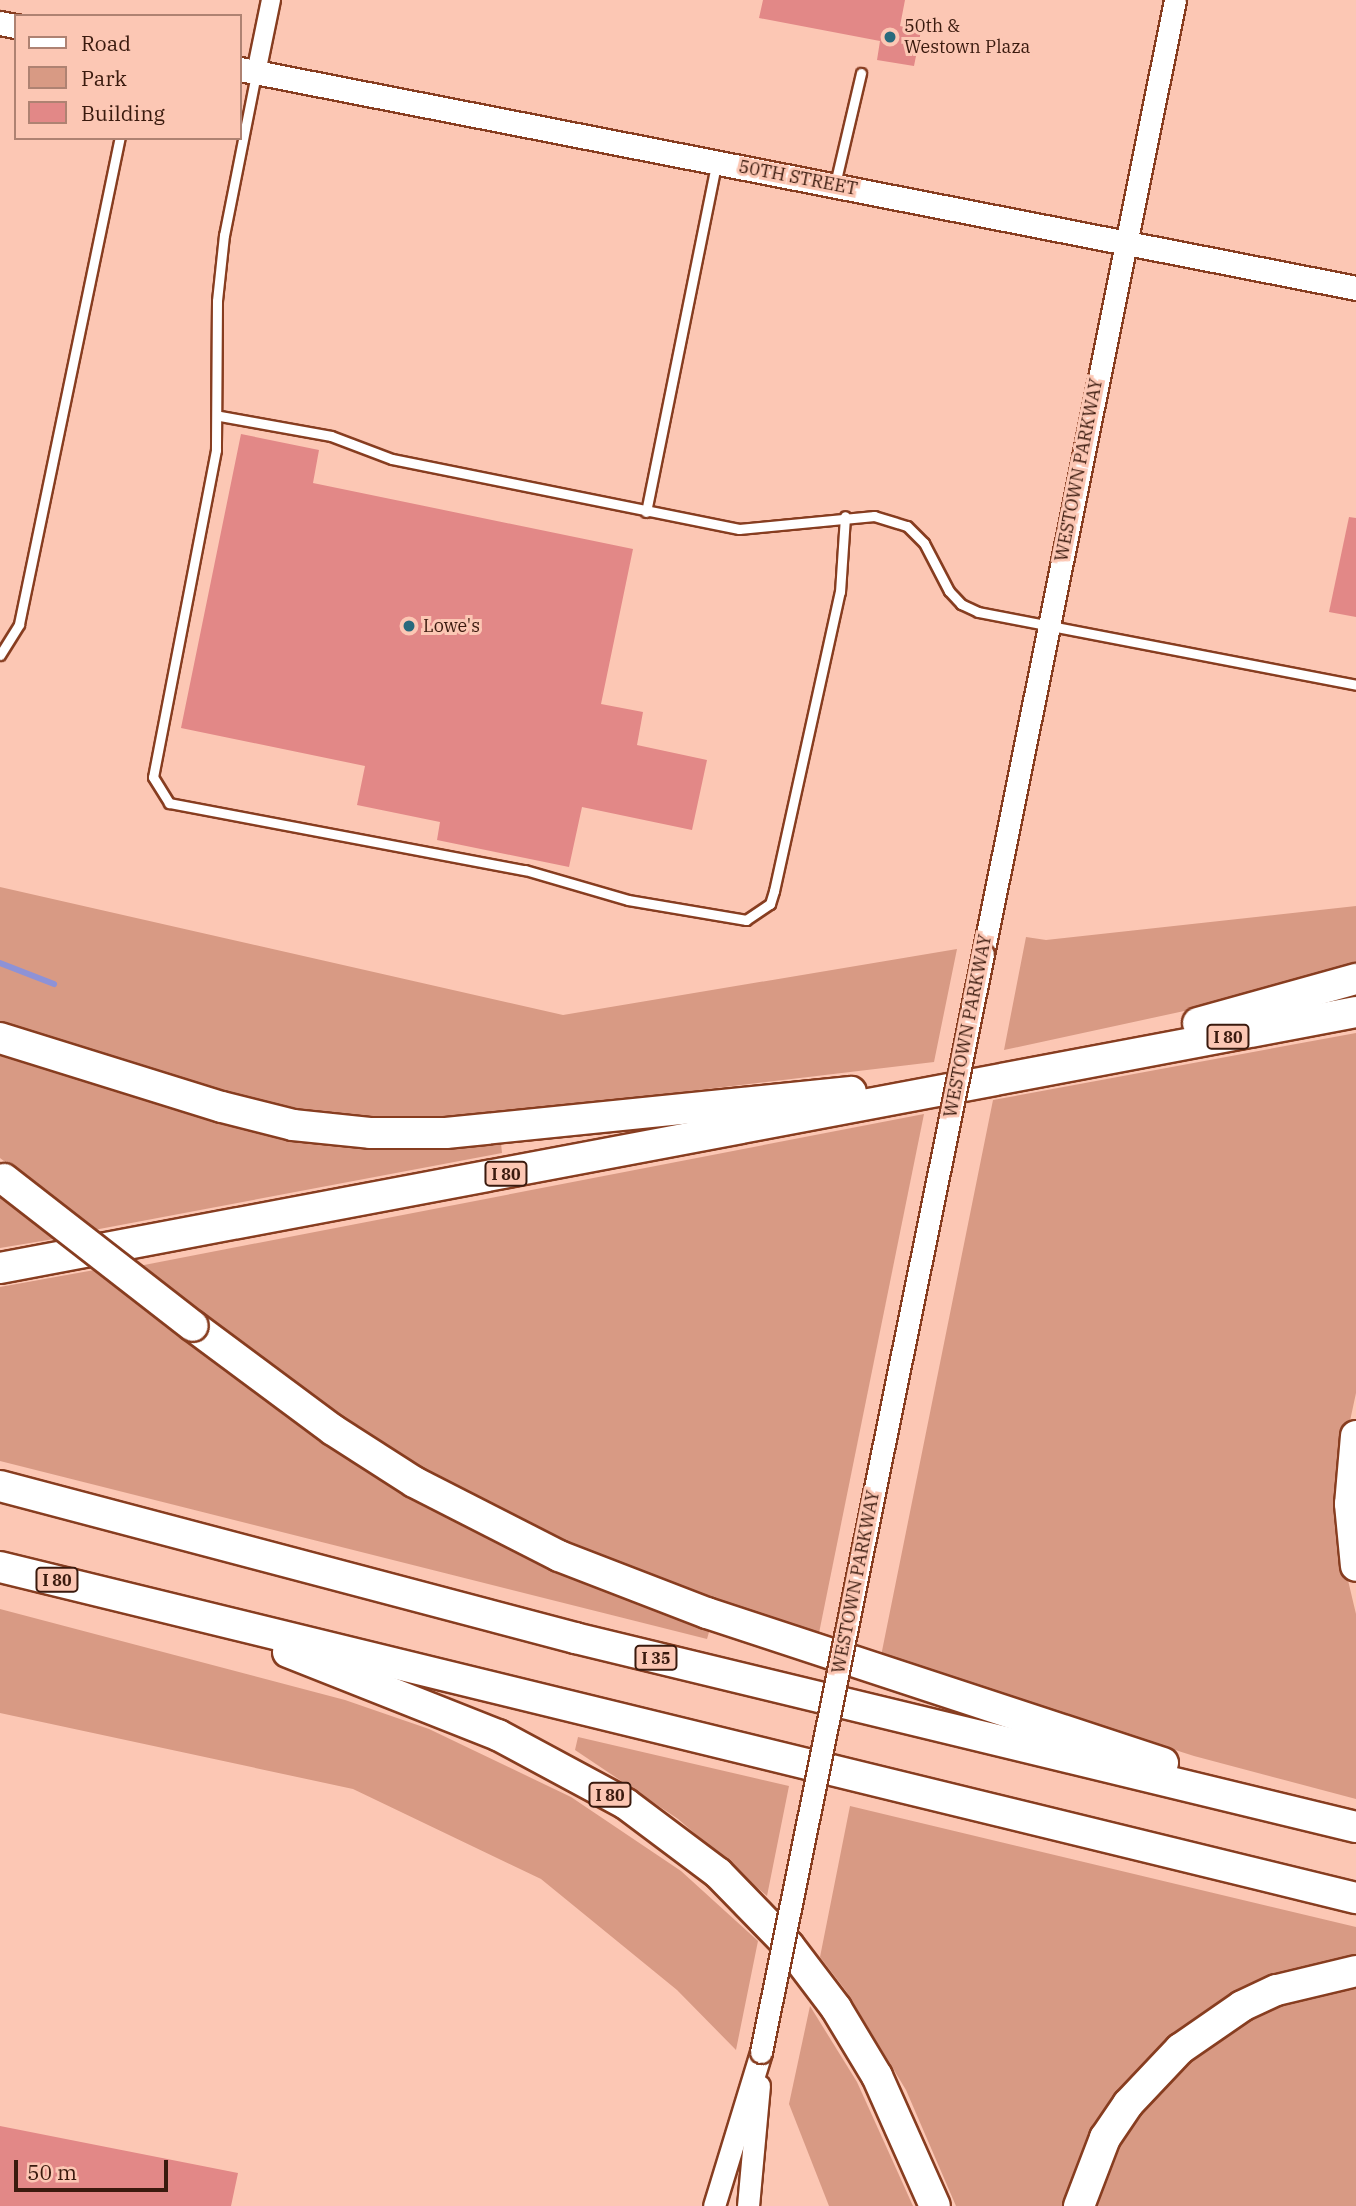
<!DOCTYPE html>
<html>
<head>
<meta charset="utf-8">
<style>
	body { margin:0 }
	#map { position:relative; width:1356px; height:2206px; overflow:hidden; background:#fcc7b4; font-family:"IBM Plex Serif",serif }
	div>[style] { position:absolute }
	.green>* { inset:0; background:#d89a84 }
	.stream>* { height:6px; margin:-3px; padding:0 3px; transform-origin:3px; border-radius:3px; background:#8e92d6 }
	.building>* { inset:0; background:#e28887 }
	.roads { filter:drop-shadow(2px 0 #873d20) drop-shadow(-2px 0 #873d20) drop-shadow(0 2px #873d20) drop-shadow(0 -2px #873d20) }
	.service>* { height:9px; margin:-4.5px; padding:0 4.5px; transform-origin:4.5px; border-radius:4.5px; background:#fff }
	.minor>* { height:18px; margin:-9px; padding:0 9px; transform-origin:9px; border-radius:9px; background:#fff }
	.tertiary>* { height:21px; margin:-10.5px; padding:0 10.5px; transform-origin:10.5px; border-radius:10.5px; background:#fff }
	.secondary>* { height:23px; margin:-11.5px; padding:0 11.5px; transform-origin:11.5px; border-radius:11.5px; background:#fff }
	.motorway>* { height:30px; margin:-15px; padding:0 15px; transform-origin:15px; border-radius:15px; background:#fff }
	.bridges { filter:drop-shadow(2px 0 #873d20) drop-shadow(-2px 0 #873d20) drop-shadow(0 2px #873d20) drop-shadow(0 -2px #873d20) }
	.tertiary-bridge>* { height:21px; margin:-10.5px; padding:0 10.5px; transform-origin:10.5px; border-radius:10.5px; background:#fff }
	.motorway-bridge>* { height:30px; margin:-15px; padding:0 15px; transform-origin:15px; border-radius:15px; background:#fff }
	.dots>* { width:19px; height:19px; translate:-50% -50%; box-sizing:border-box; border:4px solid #fcc7b4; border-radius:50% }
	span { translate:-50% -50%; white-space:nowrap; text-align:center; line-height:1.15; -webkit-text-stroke:6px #fcc7b4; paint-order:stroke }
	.shield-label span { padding:2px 5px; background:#fcc7b4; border:2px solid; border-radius:5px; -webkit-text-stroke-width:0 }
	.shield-label { font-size:16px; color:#3a1a0e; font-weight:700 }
	.poi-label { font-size:18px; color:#3a1a0e }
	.left { translate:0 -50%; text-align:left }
	.street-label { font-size:18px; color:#3a1a0e }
	.legend { position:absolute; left:14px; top:14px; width:228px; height:126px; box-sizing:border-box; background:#fcc7b4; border:2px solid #ae8272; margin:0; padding:9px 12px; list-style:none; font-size:21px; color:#3a1a0e }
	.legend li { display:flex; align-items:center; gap:14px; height:35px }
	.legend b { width:35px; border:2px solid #ae8272 }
	.scale { position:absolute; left:14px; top:2160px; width:154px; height:32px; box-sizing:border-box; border:4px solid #3a1a0e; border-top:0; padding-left:9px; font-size:21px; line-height:24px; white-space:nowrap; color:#3a1a0e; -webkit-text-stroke:5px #fcc7b4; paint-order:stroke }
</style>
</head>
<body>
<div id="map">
	<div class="green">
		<div style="clip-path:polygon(0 887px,563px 1015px,957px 949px,934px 1062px,463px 1118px,337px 1116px,213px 1091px,0 1026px)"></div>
		<div style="clip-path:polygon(1356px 906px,1356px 965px,1212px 1005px,1004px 1050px,1026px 937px,1046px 940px)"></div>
		<div style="clip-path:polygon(1356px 1033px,1356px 1393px,1339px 1472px,1342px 1555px,1356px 1614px,1356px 1799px,1194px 1756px,881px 1656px,993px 1100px)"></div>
		<div style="clip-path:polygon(0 1056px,233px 1127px,380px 1150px,501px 1143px,502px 1153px,94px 1230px,0 1158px)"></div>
		<div style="clip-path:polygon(924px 1114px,818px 1638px,599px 1566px,375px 1449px,139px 1266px)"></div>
		<div style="clip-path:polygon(0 1192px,60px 1238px,0 1248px)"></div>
		<div style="clip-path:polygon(100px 1269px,239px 1375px,712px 1622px,707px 1639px,0 1461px,0 1287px)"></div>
		<div style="clip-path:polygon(0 1609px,345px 1700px,429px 1729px,571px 1797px,681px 1871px,758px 1941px,736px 2050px,677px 1990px,541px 1879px,353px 1789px,0 1713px)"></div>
		<div style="clip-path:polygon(578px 1737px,789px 1786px,767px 1896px,678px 1819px,575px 1750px)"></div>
		<div style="clip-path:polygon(850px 1806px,1356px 1927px,1356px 1959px,1221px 2007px,1067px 2206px,956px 2206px,906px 2090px,846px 1991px,820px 1957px)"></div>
		<div style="clip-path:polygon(1356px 1985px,1356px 2206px,1094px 2206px,1115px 2154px,1137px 2119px,1189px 2060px,1255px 2016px,1294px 1999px)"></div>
		<div style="clip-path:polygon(810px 2006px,857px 2082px,913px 2206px,829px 2206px,789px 2104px)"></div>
	</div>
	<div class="stream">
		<div style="left:0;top:963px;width:58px;rotate:21.3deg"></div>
	</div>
	<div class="building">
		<div style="clip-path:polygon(763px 0,905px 0,900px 26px,921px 31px,914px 66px,877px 60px,880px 41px,759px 18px)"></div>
		<div style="clip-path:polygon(241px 434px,319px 450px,313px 483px,633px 549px,601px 704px,643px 712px,637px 745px,707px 760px,692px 830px,582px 807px,569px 867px,437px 840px,440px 822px,357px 805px,365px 766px,181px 728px)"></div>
		<div style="clip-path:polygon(1349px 517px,1356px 518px,1356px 617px,1329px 612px)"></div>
		<div style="clip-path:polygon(0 2126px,238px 2173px,231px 2206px,0 2206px)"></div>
	</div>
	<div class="roads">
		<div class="service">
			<div style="left:256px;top:74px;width:164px;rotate:101.2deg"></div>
			<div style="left:224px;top:235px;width:66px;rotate:96.1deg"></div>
			<div style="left:217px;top:301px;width:149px;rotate:90.4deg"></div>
			<div style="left:216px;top:450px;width:333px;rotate:100.9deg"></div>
			<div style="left:153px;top:777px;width:31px;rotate:58deg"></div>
			<div style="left:169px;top:803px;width:362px;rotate:10.7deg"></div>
			<div style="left:525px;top:870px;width:107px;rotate:16.2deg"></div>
			<div style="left:628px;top:900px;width:120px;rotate:9.6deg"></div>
			<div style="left:746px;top:920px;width:29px;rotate:-34deg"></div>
			<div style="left:770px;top:904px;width:14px;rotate:-73deg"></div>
			<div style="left:774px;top:891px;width:306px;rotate:-77.6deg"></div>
			<div style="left:840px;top:592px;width:76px;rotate:-86.2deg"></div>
			<div style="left:835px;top:184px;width:114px;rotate:-76.8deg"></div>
			<div style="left:220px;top:416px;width:113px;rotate:10.2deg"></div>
			<div style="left:331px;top:436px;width:65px;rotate:20.7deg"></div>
			<div style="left:392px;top:459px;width:354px;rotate:11.4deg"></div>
			<div style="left:739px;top:529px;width:136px;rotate:-5.5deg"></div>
			<div style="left:874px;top:516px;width:34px;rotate:17deg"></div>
			<div style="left:907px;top:526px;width:24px;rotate:45deg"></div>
			<div style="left:924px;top:543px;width:54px;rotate:62.5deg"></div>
			<div style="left:949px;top:591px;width:18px;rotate:47deg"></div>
			<div style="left:961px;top:604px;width:19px;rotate:25deg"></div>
			<div style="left:978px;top:612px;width:385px;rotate:10.9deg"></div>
			<div style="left:646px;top:512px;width:355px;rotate:-78.6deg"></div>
			<div style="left:0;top:655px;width:36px;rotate:-58deg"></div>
			<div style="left:19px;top:624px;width:496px;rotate:-78.3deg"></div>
		</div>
		<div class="minor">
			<div style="left:256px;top:73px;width:75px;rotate:-78.4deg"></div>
		</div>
		<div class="tertiary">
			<div style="left:983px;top:954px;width:973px;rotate:-78.62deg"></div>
			<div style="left:714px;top:2206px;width:161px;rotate:-73deg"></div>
			<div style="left:748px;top:2206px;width:121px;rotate:-84.8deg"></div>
		</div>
		<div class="secondary">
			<div style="left:0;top:23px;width:16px;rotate:11deg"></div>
			<div style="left:240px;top:69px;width:1137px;rotate:11.1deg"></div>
		</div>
		<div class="motorway">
			<div style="left:1198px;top:1023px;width:164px;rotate:-15.6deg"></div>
			<div style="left:0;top:1038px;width:232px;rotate:17.3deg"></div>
			<div style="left:222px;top:1107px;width:73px;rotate:14.2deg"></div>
			<div style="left:293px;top:1125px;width:77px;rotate:5.9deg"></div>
			<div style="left:370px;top:1133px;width:76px"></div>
			<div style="left:446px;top:1133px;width:407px;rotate:-5.8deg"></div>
			<div style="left:0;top:1268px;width:1380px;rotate:-10.69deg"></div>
			<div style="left:193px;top:1326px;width:174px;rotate:36.6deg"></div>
			<div style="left:333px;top:1430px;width:96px;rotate:32.7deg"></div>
			<div style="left:414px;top:1482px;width:163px;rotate:27deg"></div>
			<div style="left:559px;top:1556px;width:159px;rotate:21.1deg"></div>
			<div style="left:707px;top:1613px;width:480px;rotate:18.2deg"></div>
			<div style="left:1356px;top:1436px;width:68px;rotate:95deg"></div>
			<div style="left:1350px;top:1504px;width:62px;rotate:84.5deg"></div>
			<div style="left:0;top:1486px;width:595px;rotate:14.81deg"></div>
			<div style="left:575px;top:1638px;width:804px;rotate:13.6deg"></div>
			<div style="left:0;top:1567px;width:1396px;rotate:13.72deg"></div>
			<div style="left:288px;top:1652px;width:226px;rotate:21.6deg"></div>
			<div style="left:498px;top:1735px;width:145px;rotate:28.3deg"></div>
			<div style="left:626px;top:1804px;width:115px;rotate:36.9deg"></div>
			<div style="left:718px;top:1873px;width:102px;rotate:45.8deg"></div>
			<div style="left:789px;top:1946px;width:78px;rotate:52.8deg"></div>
			<div style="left:836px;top:2008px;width:79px;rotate:58.9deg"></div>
			<div style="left:877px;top:2076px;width:142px;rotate:66deg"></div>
			<div style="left:1079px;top:2206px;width:73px;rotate:-69.1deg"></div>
			<div style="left:1105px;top:2138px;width:41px;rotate:-55.9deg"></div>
			<div style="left:1128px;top:2104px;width:76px;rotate:-46.6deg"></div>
			<div style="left:1180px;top:2049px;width:75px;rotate:-34.7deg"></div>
			<div style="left:1242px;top:2006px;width:38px;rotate:-25deg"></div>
			<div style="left:1277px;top:1990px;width:81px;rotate:-13.5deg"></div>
		</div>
	</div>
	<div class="bridges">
		<div class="tertiary-bridge">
			<div style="left:761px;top:2052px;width:1120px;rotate:-78.57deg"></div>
		</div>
		<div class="motorway-bridge">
			<div style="left:4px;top:1179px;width:239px;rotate:37.9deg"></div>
		</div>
	</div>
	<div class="dots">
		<div style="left:890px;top:37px;background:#296a7d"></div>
		<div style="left:409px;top:626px;background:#296a7d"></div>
	</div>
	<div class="shield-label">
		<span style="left:1228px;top:1037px">I 80</span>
		<span style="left:506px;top:1174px">I 80</span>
		<span style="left:57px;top:1580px">I 80</span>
		<span style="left:656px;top:1658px">I 35</span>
		<span style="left:610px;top:1795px">I 80</span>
	</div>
	<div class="poi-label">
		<span class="left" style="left:904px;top:37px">50th &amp;<br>Westown Plaza</span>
		<span class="left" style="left:423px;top:626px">Lowe's</span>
	</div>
	<div class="street-label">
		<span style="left:798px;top:178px;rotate:11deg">50TH STREET</span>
		<span style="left:1079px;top:470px;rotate:-79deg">WESTOWN PARKWAY</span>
		<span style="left:968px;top:1026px;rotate:-79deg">WESTOWN PARKWAY</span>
		<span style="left:856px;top:1582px;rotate:-79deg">WESTOWN PARKWAY</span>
	</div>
	<ul class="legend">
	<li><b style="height:9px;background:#fff"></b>Road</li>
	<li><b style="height:19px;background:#d89a84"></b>Park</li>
	<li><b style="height:19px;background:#e28887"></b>Building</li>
	</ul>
	<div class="scale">50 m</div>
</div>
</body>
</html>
